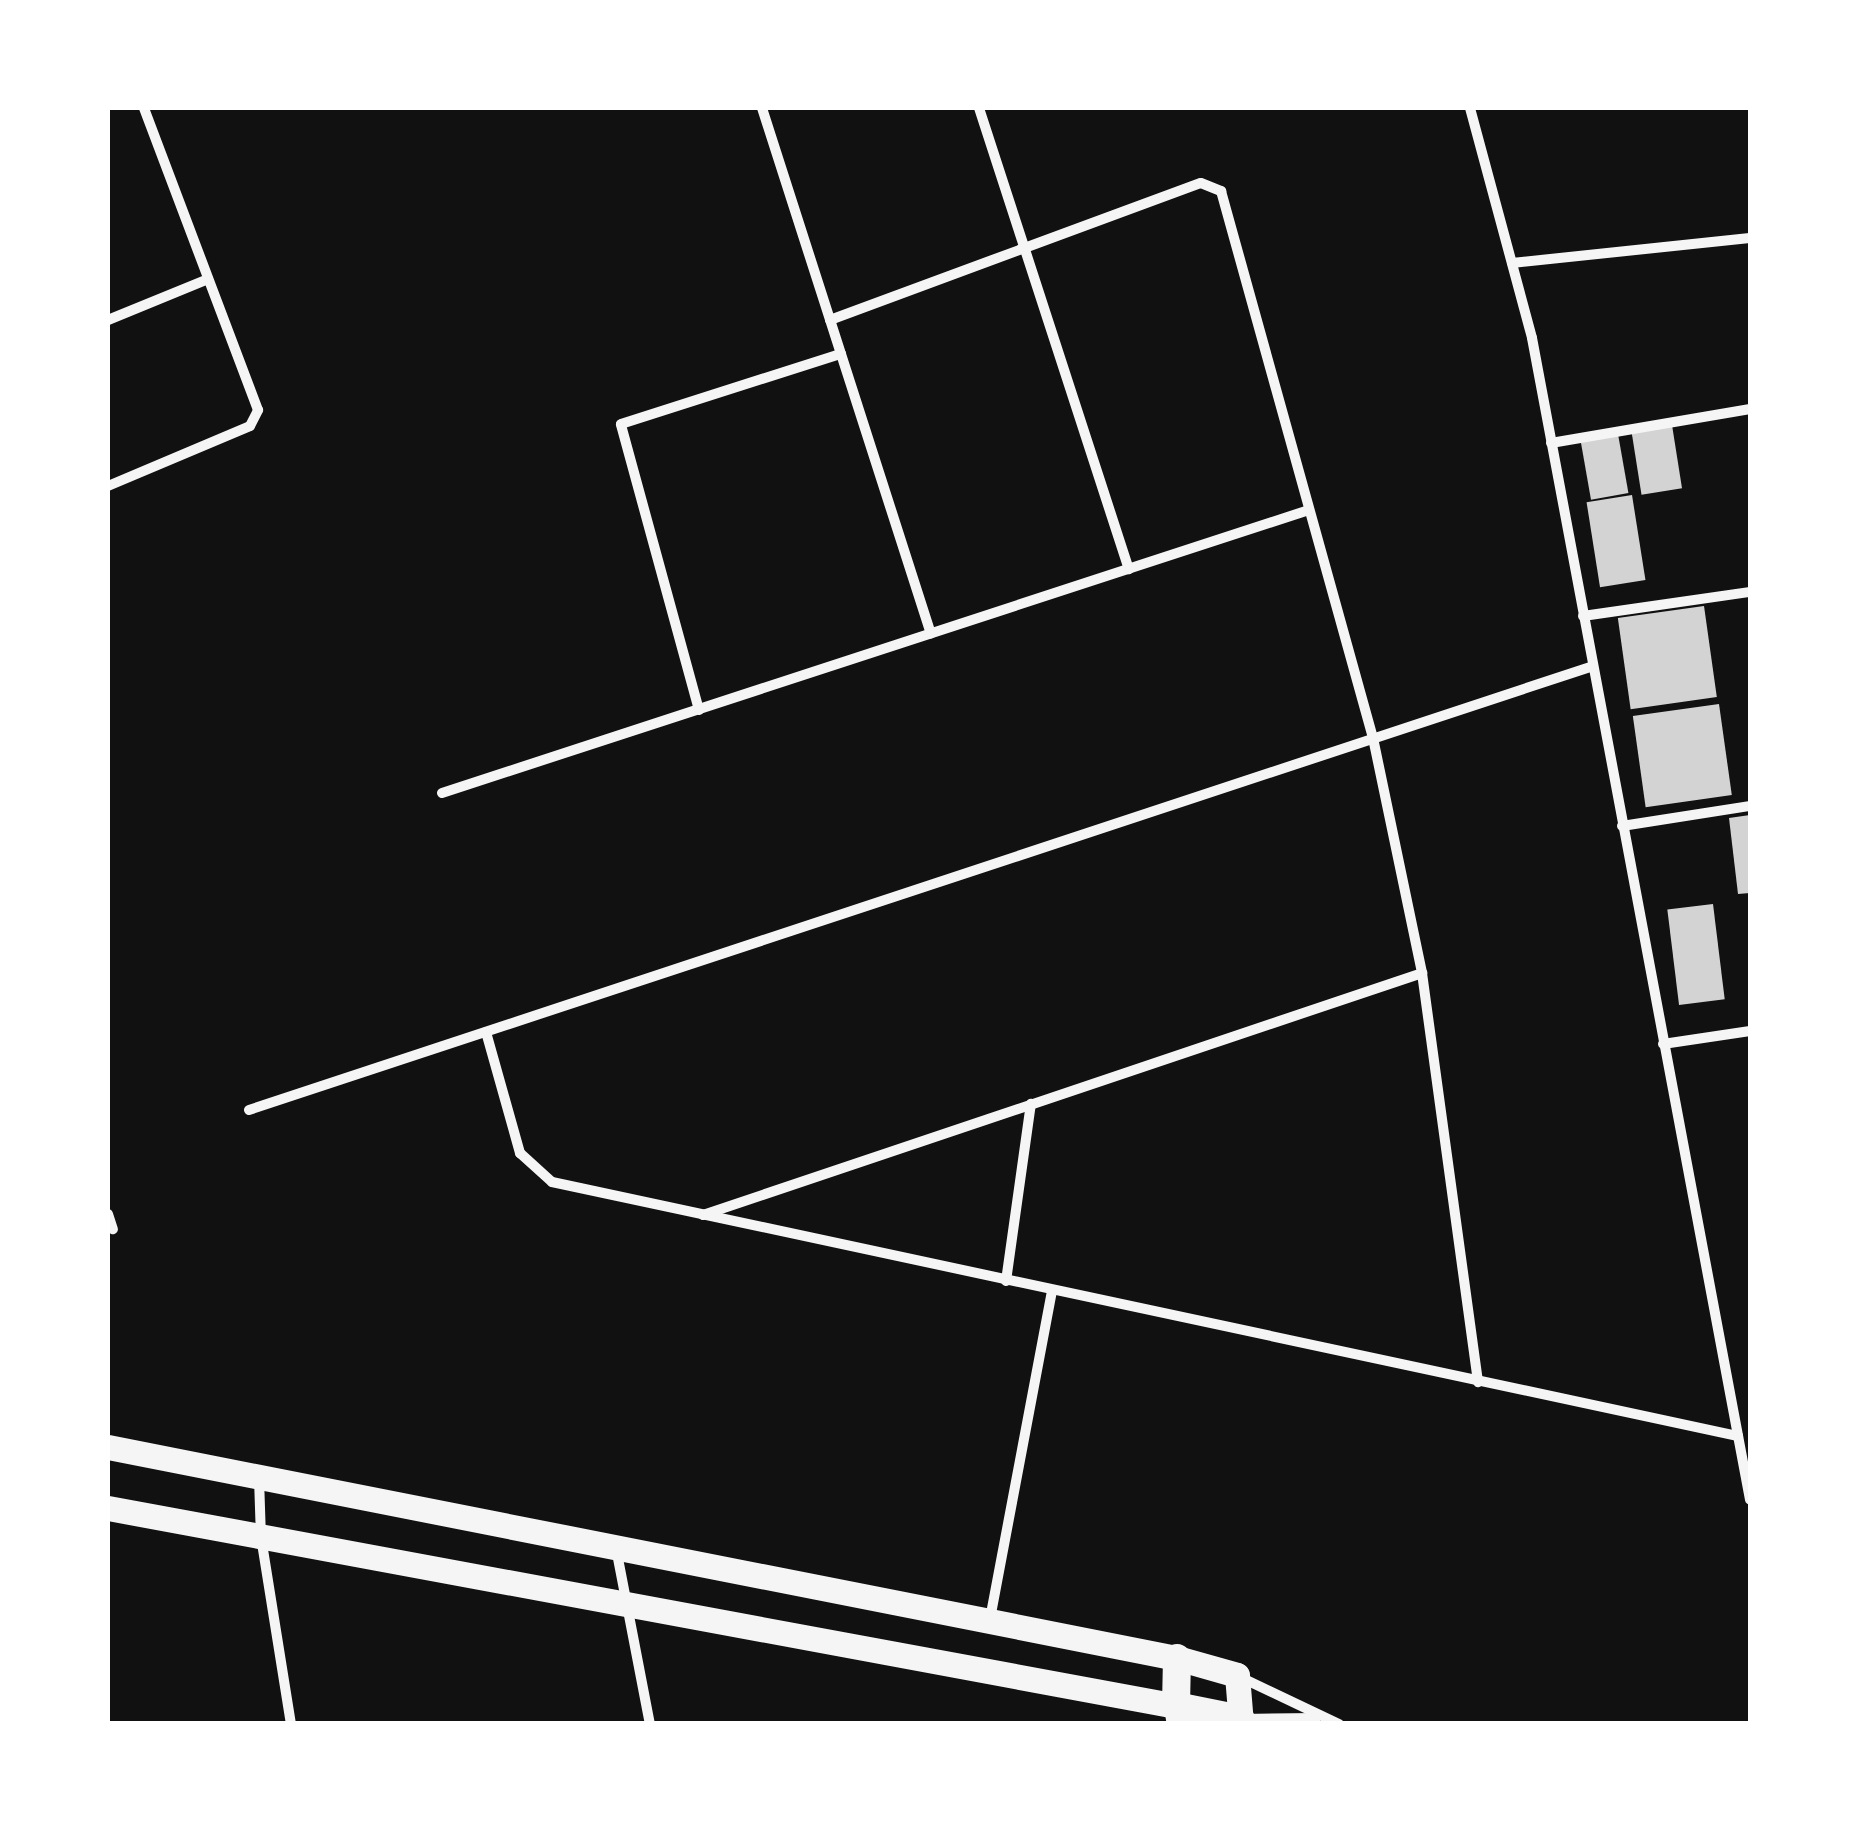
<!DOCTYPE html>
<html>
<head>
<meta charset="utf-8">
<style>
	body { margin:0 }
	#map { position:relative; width:1858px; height:1831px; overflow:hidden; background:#111; font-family:Lato,sans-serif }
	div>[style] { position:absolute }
	.building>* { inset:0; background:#d3d3d3; transform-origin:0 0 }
	.minor>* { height:10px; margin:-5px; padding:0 5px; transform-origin:5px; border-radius:5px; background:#f5f5f5 }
	.primary>* { height:25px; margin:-12.5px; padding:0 12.5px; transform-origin:12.5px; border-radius:12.5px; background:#f5f5f5 }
	.trunk>* { height:28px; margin:-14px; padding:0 14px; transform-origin:14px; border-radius:14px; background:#f5f5f5 }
	span { translate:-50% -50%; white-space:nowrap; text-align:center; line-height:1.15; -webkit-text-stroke:10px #fff; paint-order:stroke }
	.frame { position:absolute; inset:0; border:110px solid #fff; pointer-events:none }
</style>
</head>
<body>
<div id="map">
	<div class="building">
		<div style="left:1672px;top:425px;width:64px;height:41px;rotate:81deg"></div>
		<div style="left:1618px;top:434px;width:60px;height:38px;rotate:80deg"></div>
		<div style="left:1632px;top:495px;width:86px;height:46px;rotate:81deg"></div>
		<div style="left:1704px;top:606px;width:92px;height:87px;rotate:82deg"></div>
		<div style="left:1719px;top:704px;width:92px;height:87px;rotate:82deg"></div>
		<div style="clip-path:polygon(1750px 815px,1750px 893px,1738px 894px,1729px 818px)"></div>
		<div style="left:1713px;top:904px;width:96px;height:46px;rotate:83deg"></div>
	</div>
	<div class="minor">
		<div style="left:762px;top:108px;width:552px;rotate:72.19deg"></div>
		<div style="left:979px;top:108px;width:485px;rotate:72deg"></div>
		<div style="left:1470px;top:108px;width:238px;rotate:74.9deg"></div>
		<div style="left:1532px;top:338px;width:1182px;rotate:79.37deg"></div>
		<div style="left:1512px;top:263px;width:239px;rotate:-6deg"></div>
		<div style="left:108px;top:320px;width:108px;rotate:-22.3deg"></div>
		<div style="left:830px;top:320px;width:395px;rotate:-20.3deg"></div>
		<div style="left:1201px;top:183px;width:22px;rotate:22deg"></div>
		<div style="left:1221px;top:191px;width:568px;rotate:74.47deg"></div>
		<div style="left:1373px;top:738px;width:240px;rotate:78.2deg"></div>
		<div style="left:1422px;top:973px;width:413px;rotate:82.2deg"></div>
		<div style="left:1551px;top:443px;width:202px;rotate:-9.7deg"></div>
		<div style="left:108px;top:486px;width:154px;rotate:-22.9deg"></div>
		<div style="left:250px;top:426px;width:18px;rotate:-63deg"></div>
		<div style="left:258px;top:410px;width:323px;rotate:-110.7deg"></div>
		<div style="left:1583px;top:616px;width:169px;rotate:-8.2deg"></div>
		<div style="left:699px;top:710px;width:296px;rotate:-105.3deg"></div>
		<div style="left:621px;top:424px;width:231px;rotate:-17.7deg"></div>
		<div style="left:442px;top:793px;width:912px;rotate:-18.08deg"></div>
		<div style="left:1622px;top:826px;width:130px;rotate:-8.9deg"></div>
		<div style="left:486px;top:1032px;width:126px;rotate:74.3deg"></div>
		<div style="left:520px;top:1153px;width:43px;rotate:42.2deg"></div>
		<div style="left:552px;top:1182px;width:1213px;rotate:12.09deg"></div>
		<div style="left:1663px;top:1044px;width:88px;rotate:-8.5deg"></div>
		<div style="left:249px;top:1110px;width:1415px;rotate:-18.28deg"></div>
		<div style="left:108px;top:1214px;width:16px;rotate:72deg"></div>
		<div style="left:703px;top:1215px;width:759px;rotate:-18.6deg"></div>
		<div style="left:1006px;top:1281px;width:179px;rotate:-82deg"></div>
		<div style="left:259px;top:1478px;width:59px;rotate:88.1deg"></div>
		<div style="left:261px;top:1537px;width:189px;rotate:80.9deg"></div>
		<div style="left:616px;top:1548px;width:179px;rotate:79.1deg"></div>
		<div style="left:990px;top:1619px;width:334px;rotate:-79.3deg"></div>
		<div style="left:1240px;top:1677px;width:110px;rotate:25.4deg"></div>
		<div style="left:1243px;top:1719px;width:73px;rotate:-0.8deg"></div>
	</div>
	<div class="primary">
		<div style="left:108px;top:1447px;width:1090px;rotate:11.17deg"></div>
		<div style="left:1177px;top:1658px;width:62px;rotate:15.8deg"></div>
		<div style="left:1237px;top:1675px;width:49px;rotate:85.3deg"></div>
		<div style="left:108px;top:1508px;width:1086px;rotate:10.5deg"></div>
		<div style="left:1176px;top:1706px;width:18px;rotate:81deg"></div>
	</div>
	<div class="trunk">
		<div style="left:1177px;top:1658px;width:48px;rotate:91.2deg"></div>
		<div style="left:1176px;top:1706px;width:66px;rotate:11.3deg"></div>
	</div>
	<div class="frame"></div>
</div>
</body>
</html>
